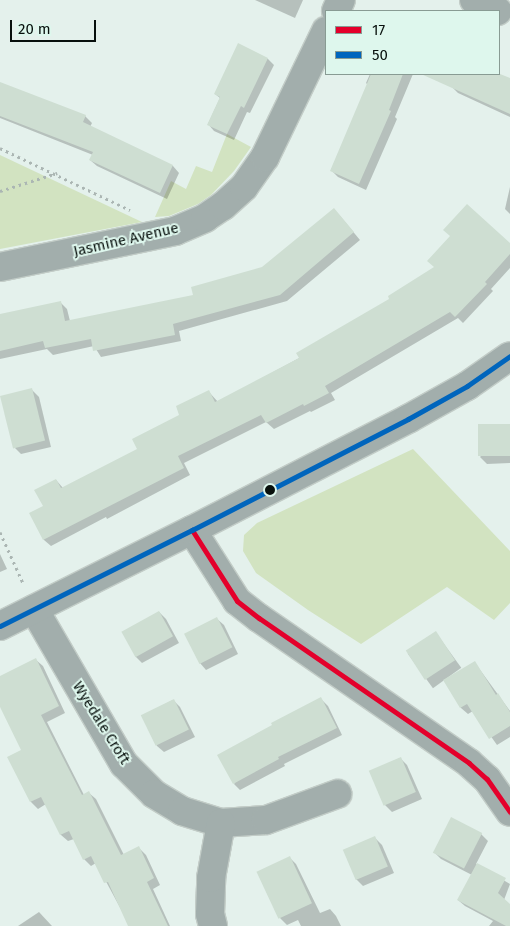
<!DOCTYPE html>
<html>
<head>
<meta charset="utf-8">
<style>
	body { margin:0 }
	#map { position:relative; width:510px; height:926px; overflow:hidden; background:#e4f1ec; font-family:"Fira Sans",sans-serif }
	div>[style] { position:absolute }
	.green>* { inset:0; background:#d2e3c1 }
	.shadow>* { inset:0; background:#0003; transform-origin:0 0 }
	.building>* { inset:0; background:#ceded2; transform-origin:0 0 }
	.path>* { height:3px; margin-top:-1.5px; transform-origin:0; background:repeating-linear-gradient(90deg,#abb6b3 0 2.5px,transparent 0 6.5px) }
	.roads { filter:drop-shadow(1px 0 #c2ccc7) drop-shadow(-1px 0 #c2ccc7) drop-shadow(0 1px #c2ccc7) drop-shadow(0 -1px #c2ccc7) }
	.minor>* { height:28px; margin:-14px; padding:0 14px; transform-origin:14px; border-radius:14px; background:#a2aeac }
	.bus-1>* { height:5px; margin:-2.5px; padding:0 2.5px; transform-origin:2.5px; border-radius:2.5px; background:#e4002b }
	.bus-2>* { height:5px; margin:-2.5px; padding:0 2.5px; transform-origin:2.5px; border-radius:2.5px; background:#0065bd }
	.dots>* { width:14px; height:14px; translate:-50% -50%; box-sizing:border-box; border:2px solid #def7ed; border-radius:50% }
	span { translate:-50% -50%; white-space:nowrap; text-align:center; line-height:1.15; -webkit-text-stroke:4px #def7ed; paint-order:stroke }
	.street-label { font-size:15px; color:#08100d }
	.legend { position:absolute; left:325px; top:10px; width:175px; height:65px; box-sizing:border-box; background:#def7ed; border:1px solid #889b93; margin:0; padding:6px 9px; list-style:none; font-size:15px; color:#08100d }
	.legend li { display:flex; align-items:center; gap:10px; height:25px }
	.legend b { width:25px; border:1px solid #889b93 }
	.scale { position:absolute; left:10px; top:20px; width:86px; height:22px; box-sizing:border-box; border:2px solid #08100d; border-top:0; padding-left:6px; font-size:15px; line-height:18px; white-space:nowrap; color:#08100d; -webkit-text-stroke:4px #def7ed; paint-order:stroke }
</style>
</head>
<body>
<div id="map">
	<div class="green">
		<div style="clip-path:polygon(227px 134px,251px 147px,234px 171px,211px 195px,198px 204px,169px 216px,155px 217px,171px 181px,186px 189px,196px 166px,212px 172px)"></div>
		<div style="clip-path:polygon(0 155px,53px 180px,142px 222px,0 249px)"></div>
		<div style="clip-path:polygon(413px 449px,510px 551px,510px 603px,494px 620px,447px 587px,361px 644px,308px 610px,256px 573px,243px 551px,244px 535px,257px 523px)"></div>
	</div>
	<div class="shadow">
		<div style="clip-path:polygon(255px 0,303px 0,295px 18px)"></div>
		<div style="clip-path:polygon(239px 45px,268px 59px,274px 65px,250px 113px,247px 112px,234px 140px,214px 131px,208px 124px,220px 98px,215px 94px)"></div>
		<div style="clip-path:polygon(370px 74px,413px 74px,395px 117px,397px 119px,366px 190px,338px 177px,331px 170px,368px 85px,366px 83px)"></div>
		<div style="clip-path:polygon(438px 74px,497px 74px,510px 80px,510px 117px,458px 93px,452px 87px,454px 80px)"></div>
		<div style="clip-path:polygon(0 83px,85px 116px,92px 123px,90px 127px,173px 166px,179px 173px,167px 199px,97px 166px,90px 160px,93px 155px,0 118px)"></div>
		<div style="clip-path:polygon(510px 187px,510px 214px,505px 209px)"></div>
		<div style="clip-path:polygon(340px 216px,360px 240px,287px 301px,179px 331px,181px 341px,101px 357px,94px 346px,53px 355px,47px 349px,0 359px,0 315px,60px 302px,67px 309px,70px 321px,195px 296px,263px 269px)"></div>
		<div style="clip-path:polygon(510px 244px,510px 268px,491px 289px,493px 291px,463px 323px,458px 318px,331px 393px,335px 400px,311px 412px,310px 411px,274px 429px,266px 422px,184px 463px,190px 475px,107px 519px,106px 517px,51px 546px,44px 540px,31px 514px,44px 507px,56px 480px,63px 488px,139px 449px,209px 392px,218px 402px)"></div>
		<div style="clip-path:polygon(32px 390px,39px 397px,51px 447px,21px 454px,15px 448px)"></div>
		<div style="clip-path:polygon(510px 425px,510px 463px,487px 464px,480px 457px)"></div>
		<div style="clip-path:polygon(0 554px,7px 569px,0 572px)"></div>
		<div style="clip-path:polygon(159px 612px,166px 619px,179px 643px,142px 663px,135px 656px)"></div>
		<div style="clip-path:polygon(217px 619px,224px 625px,238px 654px,206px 670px,200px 663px,186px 635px)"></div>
		<div style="left:436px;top:633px;width:43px;height:35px;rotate:54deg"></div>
		<div style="clip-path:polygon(36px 660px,43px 666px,65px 713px,47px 722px,84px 795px,89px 793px,96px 799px,124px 855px,139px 848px,146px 855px,160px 885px,153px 889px,170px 926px,130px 926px,96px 863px,91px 866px,84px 859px,74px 839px,68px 841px,61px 835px,46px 804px,38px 809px,31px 802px,9px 757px,23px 751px,0 704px,0 677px)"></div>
		<div style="clip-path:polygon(475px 663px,510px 711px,510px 737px,497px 745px,473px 711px,468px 714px,461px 708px,445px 681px)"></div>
		<div style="clip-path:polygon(321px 699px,328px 706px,342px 735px,284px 764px,285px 766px,240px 790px,234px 784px,274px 725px)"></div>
		<div style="clip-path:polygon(173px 700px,180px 707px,195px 737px,164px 752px,157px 746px,142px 716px)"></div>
		<div style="clip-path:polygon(400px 758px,407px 765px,422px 799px,392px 812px,385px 805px,371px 771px)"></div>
		<div style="clip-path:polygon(481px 834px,488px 841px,476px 864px,510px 884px,504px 900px,510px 906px,510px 926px,489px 926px,493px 921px,465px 906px,458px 900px,472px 875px,441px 859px,434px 852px)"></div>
		<div style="clip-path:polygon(375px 838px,382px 845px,394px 873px,363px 886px,356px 879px)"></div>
		<div style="clip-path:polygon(289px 857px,296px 864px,320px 913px,330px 909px,336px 916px,341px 926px,301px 926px,298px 920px,287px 925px,280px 918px)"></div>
		<div style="clip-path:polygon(39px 912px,52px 926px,18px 926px)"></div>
	</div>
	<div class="building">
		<div style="clip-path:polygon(238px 43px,268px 58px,244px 108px,241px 106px,227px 134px,207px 125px,220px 97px,214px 94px)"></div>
		<div style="clip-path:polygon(371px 74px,403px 74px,389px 110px,391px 111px,359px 184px,330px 171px)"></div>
		<div style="clip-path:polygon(421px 74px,500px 74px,510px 78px,510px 114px)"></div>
		<div style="clip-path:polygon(0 82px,86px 115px,83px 122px,173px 165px,160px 193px,89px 160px,93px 152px,0 116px)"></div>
		<div style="clip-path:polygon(467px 204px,510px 243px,510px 254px,485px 282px,487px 284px,455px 317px,450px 312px,325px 386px,329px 393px,304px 406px,303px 404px,266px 423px,261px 415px,178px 456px,184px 468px,43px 540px,29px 513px,43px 506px,34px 490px,56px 479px,61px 488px,137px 449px,132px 439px,179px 415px,176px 406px,209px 390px,215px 402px,299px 358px,296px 353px,389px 299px,388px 296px,434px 267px,427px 261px,450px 236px,443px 230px)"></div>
		<div style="clip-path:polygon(334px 208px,354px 232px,280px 295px,173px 324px,175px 335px,93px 351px,91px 339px,45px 348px,43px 341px,0 351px,0 314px,61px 301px,65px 321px,193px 295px,191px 287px,262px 267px)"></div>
		<div style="left:32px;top:388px;width:54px;height:33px;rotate:76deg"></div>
		<div style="left:510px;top:424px;width:32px;height:32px;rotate:90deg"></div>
		<div style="left:159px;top:611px;width:29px;height:43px;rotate:61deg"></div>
		<div style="left:217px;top:617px;width:34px;height:37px;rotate:63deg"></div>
		<div style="left:436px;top:631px;width:35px;height:36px;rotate:57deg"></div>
		<div style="clip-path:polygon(36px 658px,59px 706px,41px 715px,82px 795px,89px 791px,121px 855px,139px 846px,154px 878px,147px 882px,168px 926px,128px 926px,108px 882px,104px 883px,91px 856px,83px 860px,69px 831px,60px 835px,41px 797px,30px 802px,7px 757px,21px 750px,0 707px,0 676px)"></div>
		<div style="clip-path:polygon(475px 661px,496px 695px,498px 693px,510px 712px,510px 726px,489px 739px,467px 704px,460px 708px,443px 680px)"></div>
		<div style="clip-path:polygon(321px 697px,337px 728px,278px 757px,279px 759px,233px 784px,217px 755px,272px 725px,271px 723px)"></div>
		<div style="left:174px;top:699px;width:34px;height:37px;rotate:64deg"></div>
		<div style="left:401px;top:757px;width:38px;height:35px;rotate:67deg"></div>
		<div style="left:451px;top:817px;width:35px;height:40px;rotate:27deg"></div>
		<div style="left:375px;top:836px;width:33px;height:35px;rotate:67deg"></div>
		<div style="left:290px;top:856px;width:52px;height:37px;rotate:65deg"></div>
		<div style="clip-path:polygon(477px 863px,506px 878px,498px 893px,510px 904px,510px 926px,506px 926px,457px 900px)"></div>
	</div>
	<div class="path">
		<div style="left:0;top:148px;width:144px;rotate:25.5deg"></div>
		<div style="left:0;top:191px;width:60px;rotate:-17.5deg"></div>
		<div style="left:0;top:532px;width:56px;rotate:65.7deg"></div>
	</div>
	<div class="roads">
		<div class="minor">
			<div style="left:474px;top:0;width:26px;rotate:25deg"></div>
			<div style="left:336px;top:11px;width:12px;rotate:-66deg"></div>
			<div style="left:0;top:267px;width:179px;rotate:-11.6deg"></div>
			<div style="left:175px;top:231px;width:33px;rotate:-23deg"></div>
			<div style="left:205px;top:218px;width:22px;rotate:-34deg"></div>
			<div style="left:223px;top:206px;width:28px;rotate:-42deg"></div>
			<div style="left:244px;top:187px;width:37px;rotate:-55deg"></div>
			<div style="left:265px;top:157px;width:140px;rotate:-64.2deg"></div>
			<div style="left:192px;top:530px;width:84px;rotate:57.6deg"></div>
			<div style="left:237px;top:601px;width:28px;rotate:38deg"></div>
			<div style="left:259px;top:618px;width:255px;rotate:34.6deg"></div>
			<div style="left:469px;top:763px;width:24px;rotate:42deg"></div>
			<div style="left:487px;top:779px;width:40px;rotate:55.1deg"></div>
			<div style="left:34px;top:609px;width:179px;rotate:59.9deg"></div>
			<div style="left:124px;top:764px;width:42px;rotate:45deg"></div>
			<div style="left:154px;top:794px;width:33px;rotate:31deg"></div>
			<div style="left:182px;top:811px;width:41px;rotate:17.1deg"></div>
			<div style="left:221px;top:823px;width:45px;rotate:-3.8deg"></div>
			<div style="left:266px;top:820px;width:76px;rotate:-20.1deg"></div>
			<div style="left:0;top:626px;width:215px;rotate:-26.6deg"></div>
			<div style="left:192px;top:530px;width:243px;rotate:-27.2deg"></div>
			<div style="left:408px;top:419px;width:68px;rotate:-29.2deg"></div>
			<div style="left:467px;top:386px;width:52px;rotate:-34.9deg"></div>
			<div style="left:213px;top:926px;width:12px;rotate:-104deg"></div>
			<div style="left:210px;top:914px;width:36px;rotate:-88deg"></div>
			<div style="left:211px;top:878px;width:56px;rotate:-79.7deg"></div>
		</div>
	</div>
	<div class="bus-1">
		<div style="left:192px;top:530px;width:84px;rotate:57.6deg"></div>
		<div style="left:237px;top:601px;width:28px;rotate:38deg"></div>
		<div style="left:259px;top:618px;width:255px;rotate:34.6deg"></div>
		<div style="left:469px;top:763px;width:24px;rotate:42deg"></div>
		<div style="left:487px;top:779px;width:40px;rotate:55.1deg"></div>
	</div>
	<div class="bus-2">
		<div style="left:0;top:626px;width:215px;rotate:-26.6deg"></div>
		<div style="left:192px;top:530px;width:243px;rotate:-27.2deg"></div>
		<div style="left:408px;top:419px;width:68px;rotate:-29.2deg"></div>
		<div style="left:467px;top:386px;width:52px;rotate:-34.9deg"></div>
	</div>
	<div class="dots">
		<div style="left:270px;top:490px;background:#08100d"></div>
	</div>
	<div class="street-label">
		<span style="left:126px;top:240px;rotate:-13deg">Jasmine Avenue</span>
		<span style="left:101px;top:723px;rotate:58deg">Wyedale Croft</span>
	</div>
	<ul class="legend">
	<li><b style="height:6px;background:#e4002b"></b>17</li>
	<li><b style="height:6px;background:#0065bd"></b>50</li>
	</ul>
	<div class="scale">20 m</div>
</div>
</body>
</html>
